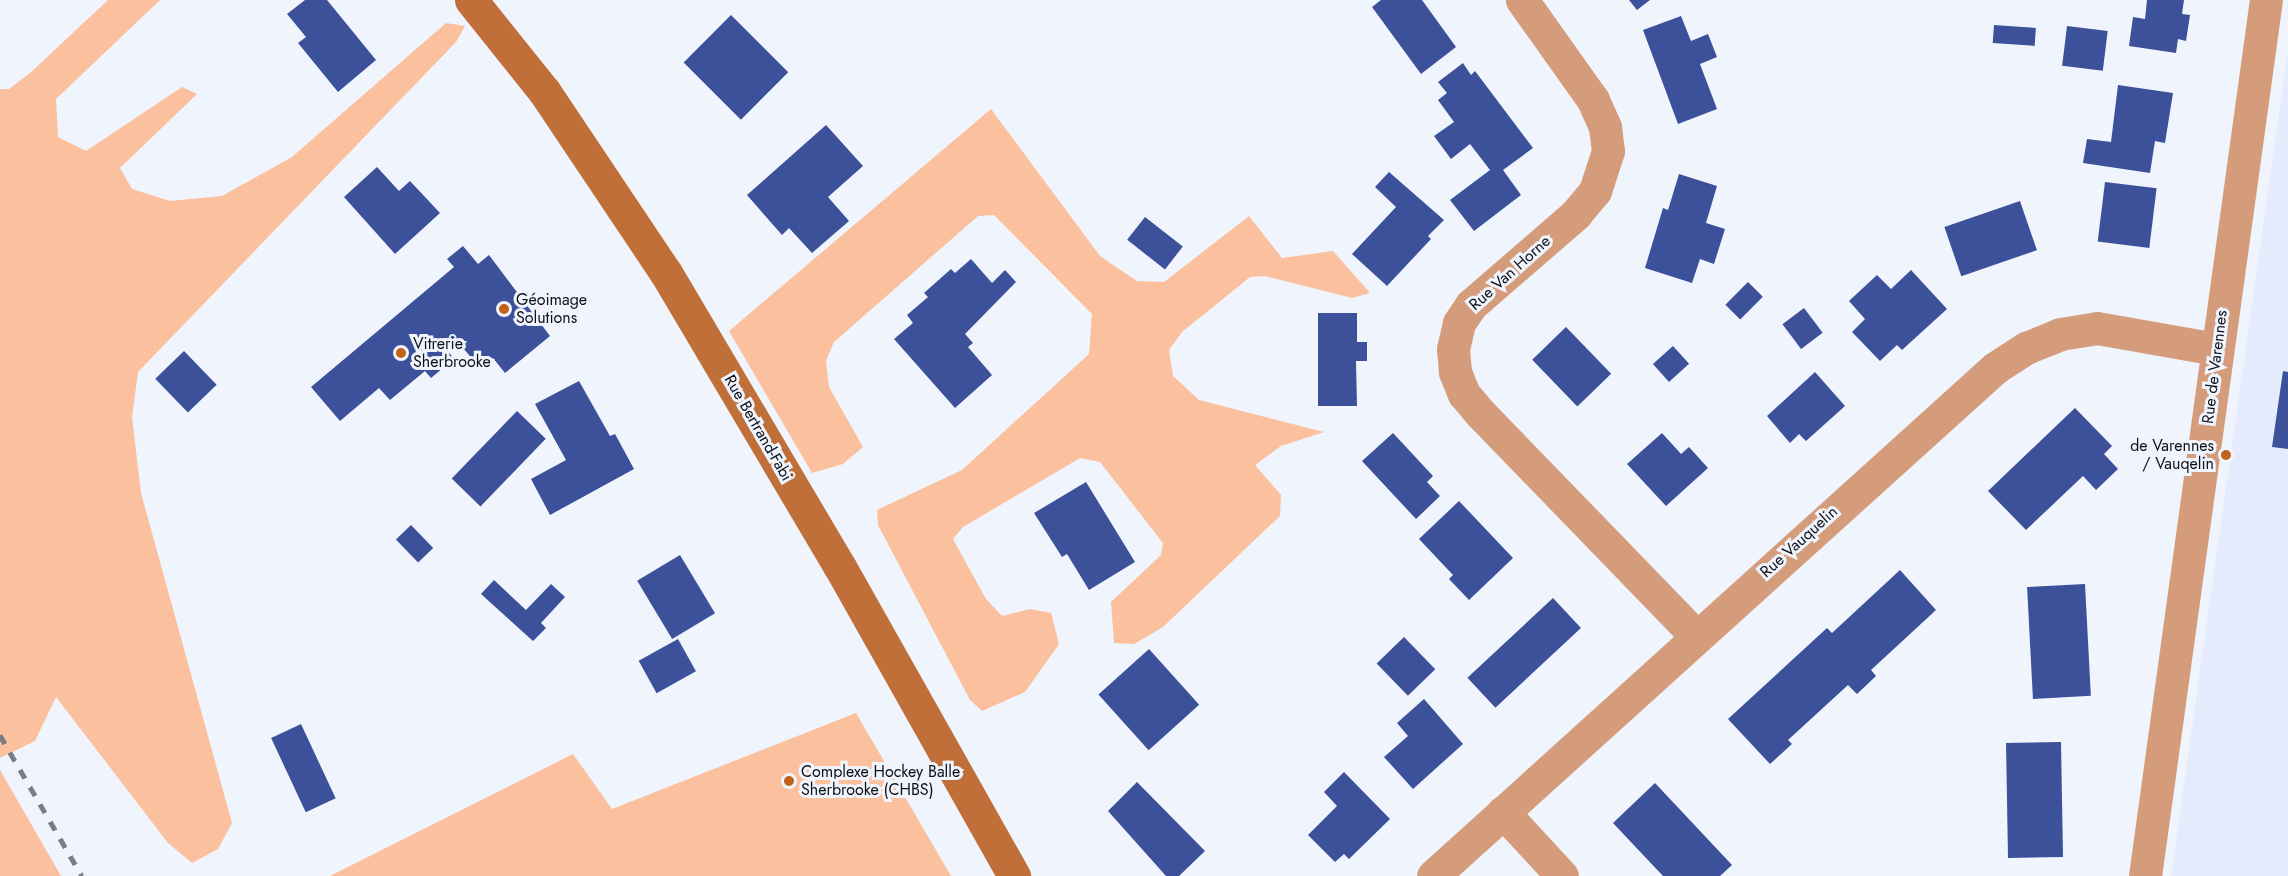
<!DOCTYPE html>
<html>
<head>
<meta charset="utf-8">
<style>
	body { margin:0 }
	#map { position:relative; width:2288px; height:876px; overflow:hidden; background:#f0f4fd; font-family:Jost,sans-serif }
	div>[style] { position:absolute }
	.built>* { inset:0; background:#e4ebfd }
	.green>* { inset:0; background:#fbc09d }
	.building>* { inset:0; background:#3c519a; transform-origin:0 0 }
	.street>* { height:33px; margin:-16.5px; padding:0 16.5px; transform-origin:16.5px; border-radius:16.5px; background:#d49c7a }
	.secondary>* { height:33px; margin:-16.5px; padding:0 16.5px; transform-origin:16.5px; border-radius:16.5px; background:#c06f39 }
	.rail>* { height:4.5px; margin-top:-2.25px; transform-origin:0; background:repeating-linear-gradient(90deg,#797d85 0 10px,transparent 0 20px) }
	.dots>* { width:16px; height:16px; translate:-50% -50%; box-sizing:border-box; border:3px solid #f0f4fd; border-radius:50% }
	span { translate:-50% -50%; white-space:nowrap; text-align:center; line-height:1.15; -webkit-text-stroke:6px #f0f4fd; paint-order:stroke }
	.street-label { font-size:16px; color:#0e1118 }
	.poi-label { font-size:16px; color:#0e1118 }
	.left { translate:0 -50%; text-align:left }
	.right { translate:-100% -50%; text-align:right }
</style>
</head>
<body>
<div id="map">
	<div class="built">
		<div style="clip-path:polygon(2288px 50px,2288px 876px,2171px 876px)"></div>
	</div>
	<div class="green">
		<div style="clip-path:polygon(108px 0,160px 0,56px 99px,58px 137px,86px 151px,182px 87px,197px 94px,120px 168px,132px 189px,170px 201px,222px 196px,292px 157px,446px 23px,465px 26px,456px 42px,138px 372px,132px 417px,141px 493px,232px 823px,218px 849px,192px 863px,168px 843px,56px 697px,35px 741px,0 758px,0 89px,9px 89px,30px 73px)"></div>
		<div style="clip-path:polygon(991px 109px,1100px 256px,1137px 281px,1164px 282px,1249px 216px,1282px 258px,1333px 251px,1370px 293px,1352px 298px,1265px 276px,1250px 277px,1182px 332px,1169px 350px,1173px 376px,1199px 400px,1324px 432px,1281px 446px,1255px 465px,1281px 495px,1280px 516px,1163px 627px,1134px 644px,1114px 643px,1111px 602px,1161px 555px,1163px 543px,1100px 462px,1080px 458px,963px 527px,953px 539px,986px 599px,1002px 616px,1030px 609px,1051px 613px,1059px 644px,1025px 692px,982px 711px,970px 700px,878px 525px,877px 510px,962px 470px,1089px 354px,1092px 314px,994px 215px,978px 216px,834px 342px,826px 361px,829px 387px,863px 447px,843px 464px,812px 473px,729px 331px)"></div>
		<div style="clip-path:polygon(856px 713px,951px 876px,330px 876px,573px 754px,612px 809px)"></div>
		<div style="clip-path:polygon(0 770px,61px 876px,0 876px)"></div>
	</div>
	<div class="building">
		<div style="clip-path:polygon(305px 0,327px 0,376px 60px,338px 92px,298px 43px,306px 37px,287px 14px)"></div>
		<div style="clip-path:polygon(1381px 0,1422px 0,1456px 47px,1421px 74px,1372px 7px)"></div>
		<div style="clip-path:polygon(1629px 0,1650px 0,1637px 10px)"></div>
		<div style="clip-path:polygon(2147px 0,2184px 0,2182px 14px,2190px 15px,2186px 41px,2178px 39px,2176px 53px,2129px 46px,2133px 17px,2145px 19px)"></div>
		<div style="left:731px;top:15px;width:81px;height:67px;rotate:45deg"></div>
		<div style="clip-path:polygon(1681px 16px,1691px 41px,1708px 34px,1717px 57px,1700px 64px,1717px 109px,1678px 124px,1643px 30px)"></div>
		<div style="left:1994px;top:25px;width:42px;height:18px;rotate:4deg"></div>
		<div style="left:2067px;top:26px;width:41px;height:40px;rotate:7deg"></div>
		<div style="clip-path:polygon(1463px 63px,1471px 75px,1475px 71px,1533px 148px,1503px 170px,1521px 195px,1474px 231px,1450px 200px,1490px 170px,1470px 144px,1451px 159px,1434px 136px,1454px 122px,1438px 100px,1447px 93px,1438px 82px)"></div>
		<div style="clip-path:polygon(2118px 85px,2173px 93px,2165px 143px,2155px 141px,2150px 173px,2083px 163px,2087px 139px,2111px 142px)"></div>
		<div style="clip-path:polygon(826px 125px,863px 166px,828px 197px,849px 221px,812px 253px,789px 228px,782px 235px,747px 195px)"></div>
		<div style="clip-path:polygon(377px 167px,399px 191px,410px 181px,440px 213px,395px 254px,344px 197px)"></div>
		<div style="clip-path:polygon(1389px 172px,1444px 220px,1428px 236px,1431px 239px,1387px 286px,1352px 254px,1396px 207px,1375px 187px)"></div>
		<div style="clip-path:polygon(1679px 174px,1717px 186px,1706px 223px,1725px 229px,1714px 264px,1700px 259px,1692px 283px,1645px 268px,1663px 208px,1668px 210px)"></div>
		<div style="left:2105px;top:182px;width:52px;height:60px;rotate:7deg"></div>
		<div style="left:2020px;top:201px;width:52px;height:80px;rotate:71deg"></div>
		<div style="left:1145px;top:217px;width:48px;height:29px;rotate:38deg"></div>
		<div style="clip-path:polygon(463px 246px,478px 264px,489px 255px,550px 336px,505px 373px,493px 358px,480px 368px,458px 342px,448px 351px,454px 359px,431px 378px,425px 371px,390px 400px,379px 388px,340px 421px,311px 387px,454px 267px,447px 259px)"></div>
		<div style="clip-path:polygon(971px 259px,992px 283px,1005px 270px,1016px 282px,965px 334px,973px 343px,968px 347px,992px 375px,955px 408px,894px 339px,913px 323px,907px 315px,928px 297px,924px 293px,951px 269px,955px 273px)"></div>
		<div style="clip-path:polygon(1911px 270px,1947px 309px,1902px 350px,1897px 345px,1880px 361px,1852px 332px,1865px 319px,1849px 301px,1877px 275px,1891px 289px)"></div>
		<div style="left:1748px;top:282px;width:21px;height:32px;rotate:45deg"></div>
		<div style="left:1804px;top:308px;width:31px;height:27px;rotate:53deg"></div>
		<div style="clip-path:polygon(1318px 313px,1357px 313px,1357px 342px,1367px 342px,1367px 361px,1356px 361px,1357px 406px,1318px 406px)"></div>
		<div style="left:1566px;top:327px;width:65px;height:47px;rotate:46deg"></div>
		<div style="left:1673px;top:346px;width:24px;height:27px;rotate:48deg"></div>
		<div style="left:184px;top:351px;width:47px;height:40px;rotate:46deg"></div>
		<div style="clip-path:polygon(2283px 371px,2288px 372px,2288px 449px,2272px 447px)"></div>
		<div style="clip-path:polygon(1815px 372px,1845px 406px,1806px 441px,1799px 434px,1790px 443px,1767px 416px)"></div>
		<div style="clip-path:polygon(579px 381px,610px 436px,615px 434px,634px 469px,550px 515px,531px 479px,566px 460px,535px 404px)"></div>
		<div style="clip-path:polygon(2075px 408px,2112px 446px,2104px 454px,2118px 469px,2096px 490px,2083px 476px,2026px 530px,1988px 491px)"></div>
		<div style="left:517px;top:411px;width:40px;height:94px;rotate:44deg"></div>
		<div style="clip-path:polygon(1393px 433px,1433px 476px,1427px 482px,1440px 496px,1416px 519px,1362px 461px)"></div>
		<div style="clip-path:polygon(1662px 433px,1681px 454px,1689px 447px,1708px 468px,1666px 506px,1627px 464px)"></div>
		<div style="clip-path:polygon(1086px 482px,1135px 562px,1089px 590px,1067px 554px,1062px 557px,1034px 513px)"></div>
		<div style="clip-path:polygon(1459px 501px,1513px 558px,1469px 600px,1449px 579px,1453px 575px,1419px 539px)"></div>
		<div style="left:411px;top:525px;width:32px;height:21px;rotate:46deg"></div>
		<div style="left:680px;top:555px;width:68px;height:50px;rotate:59deg"></div>
		<div style="clip-path:polygon(1900px 570px,1936px 610px,1871px 670px,1876px 676px,1857px 694px,1848px 685px,1788px 740px,1792px 744px,1770px 764px,1728px 719px,1827px 628px,1832px 633px)"></div>
		<div style="clip-path:polygon(494px 580px,526px 610px,551px 584px,565px 597px,541px 623px,546px 628px,533px 641px,481px 594px)"></div>
		<div style="left:2085px;top:584px;width:112px;height:58px;rotate:87deg"></div>
		<div style="left:1553px;top:598px;width:41px;height:117px;rotate:47deg"></div>
		<div style="left:1404px;top:637px;width:45px;height:38px;rotate:46deg"></div>
		<div style="left:678px;top:639px;width:37px;height:45px;rotate:61deg"></div>
		<div style="left:1149px;top:649px;width:75px;height:68px;rotate:48deg"></div>
		<div style="clip-path:polygon(1424px 699px,1463px 744px,1413px 789px,1384px 757px,1408px 736px,1397px 723px)"></div>
		<div style="left:301px;top:724px;width:82px;height:33px;rotate:65deg"></div>
		<div style="left:2061px;top:742px;width:115px;height:55px;rotate:89deg"></div>
		<div style="clip-path:polygon(1344px 772px,1390px 819px,1349px 859px,1344px 854px,1335px 862px,1308px 835px,1337px 806px,1324px 792px)"></div>
		<div style="clip-path:polygon(1137px 782px,1205px 851px,1179px 876px,1166px 876px,1108px 811px)"></div>
		<div style="clip-path:polygon(1655px 783px,1732px 865px,1720px 876px,1663px 876px,1613px 823px)"></div>
	</div>
	<div class="street">
		<div style="left:1522px;top:0;width:123px;rotate:54.6deg"></div>
		<div style="left:1593px;top:100px;width:30px;rotate:66deg"></div>
		<div style="left:1605px;top:127px;width:24px;rotate:83deg"></div>
		<div style="left:1608px;top:151px;width:42px;rotate:108deg"></div>
		<div style="left:1595px;top:191px;width:30px;rotate:130deg"></div>
		<div style="left:1576px;top:214px;width:139px;rotate:139.1deg"></div>
		<div style="left:1471px;top:305px;width:22px;rotate:124deg"></div>
		<div style="left:1459px;top:323px;width:27px;rotate:103deg"></div>
		<div style="left:1453px;top:349px;width:23px;rotate:85deg"></div>
		<div style="left:1455px;top:372px;width:24px;rotate:68deg"></div>
		<div style="left:1464px;top:394px;width:26px;rotate:50deg"></div>
		<div style="left:1481px;top:414px;width:309px;rotate:45.9deg"></div>
		<div style="left:1503px;top:812px;width:87px;rotate:47.3deg"></div>
		<div style="left:1433px;top:876px;width:758px;rotate:-42.11deg"></div>
		<div style="left:1995px;top:368px;width:37px;rotate:-33deg"></div>
		<div style="left:2026px;top:348px;width:37px;rotate:-22deg"></div>
		<div style="left:2060px;top:334px;width:37px;rotate:-9deg"></div>
		<div style="left:2097px;top:328px;width:121px;rotate:10deg"></div>
		<div style="left:2145px;top:876px;width:884px;rotate:-82.14deg"></div>
	</div>
	<div class="secondary">
		<div style="left:471px;top:0;width:117px;rotate:51.3deg"></div>
		<div style="left:544px;top:91px;width:219px;rotate:56.2deg"></div>
		<div style="left:666px;top:273px;width:342px;rotate:59.4deg"></div>
		<div style="left:840px;top:567px;width:355px;rotate:60.6deg"></div>
	</div>
	<div class="rail">
		<div style="left:0;top:735px;width:163px;rotate:59.8deg"></div>
	</div>
	<div class="dots">
		<div style="left:504px;top:309px;background:#c06218"></div>
		<div style="left:401px;top:353px;background:#c06218"></div>
		<div style="left:2226px;top:455px;background:#c06218"></div>
		<div style="left:789px;top:781px;background:#c06218"></div>
	</div>
	<div class="street-label">
		<span style="left:1510px;top:273px;rotate:-42deg">Rue Van Horne</span>
		<span style="left:2215px;top:367px;rotate:-83deg">Rue de Varennes</span>
		<span style="left:758px;top:428px;rotate:60deg">Rue Bertrand-Fabi</span>
		<span style="left:1799px;top:542px;rotate:-42deg">Rue Vauquelin</span>
	</div>
	<div class="poi-label">
		<span class="left" style="left:516px;top:309px">Géoimage<br>Solutions</span>
		<span class="left" style="left:413px;top:353px">Vitrerie<br>Sherbrooke</span>
		<span class="right" style="left:2214px;top:455px">de Varennes<br>/ Vauqelin</span>
		<span class="left" style="left:801px;top:781px">Complexe Hockey Balle<br>Sherbrooke (CHBS)</span>
	</div>
</div>
</body>
</html>
